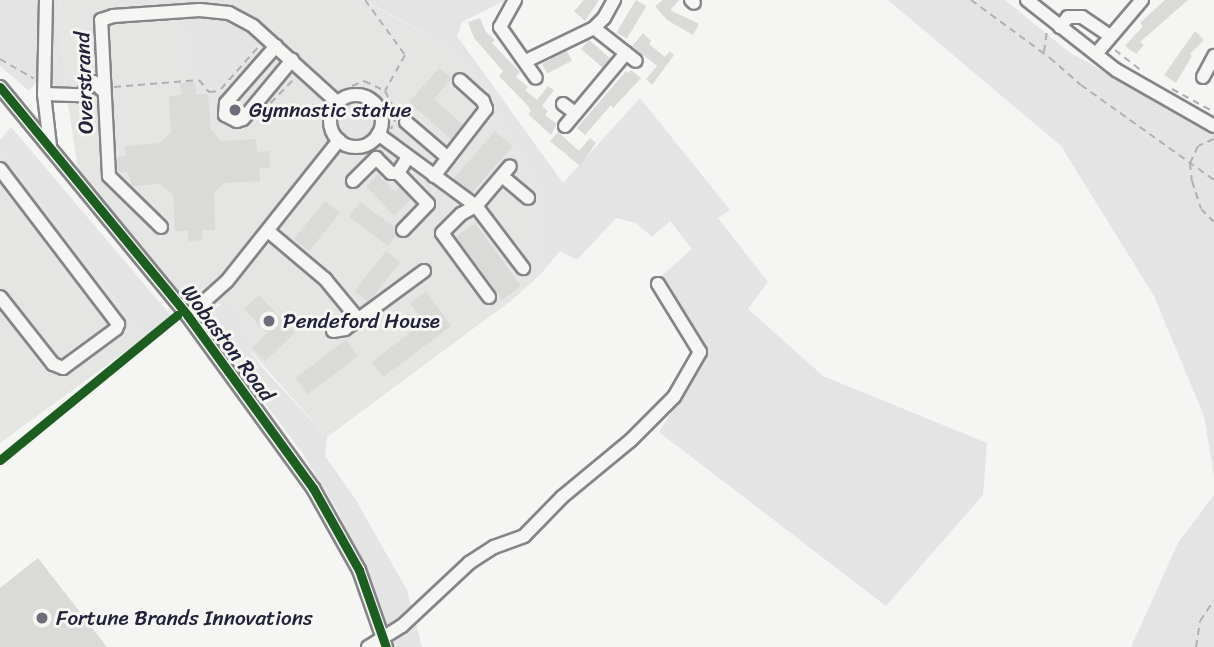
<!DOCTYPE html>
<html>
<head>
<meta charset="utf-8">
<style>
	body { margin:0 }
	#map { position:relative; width:1214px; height:647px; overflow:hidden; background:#f5f5f3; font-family:Sriracha,sans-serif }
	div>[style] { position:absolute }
	.built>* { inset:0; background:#e5e5e4 }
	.green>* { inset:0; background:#e4e4e4 }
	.round { border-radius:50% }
	.building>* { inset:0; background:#dadad9; transform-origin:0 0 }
	.path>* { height:2px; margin-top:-1px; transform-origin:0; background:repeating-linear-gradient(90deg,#b0b0b2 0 7px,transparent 0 12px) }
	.roads { filter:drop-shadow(2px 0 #858589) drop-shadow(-2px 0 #858589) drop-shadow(0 2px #858589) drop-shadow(0 -2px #858589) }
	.minor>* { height:12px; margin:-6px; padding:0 6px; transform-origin:6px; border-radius:6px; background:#f5f5f3 }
	.minor>.ring { margin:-6px; padding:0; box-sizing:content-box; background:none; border:12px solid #f5f5f3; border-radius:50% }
	.cycleway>* { height:9px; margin:-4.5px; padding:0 4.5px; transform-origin:4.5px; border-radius:4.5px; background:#1b5e20 }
	.dots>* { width:19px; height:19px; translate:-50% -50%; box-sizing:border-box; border:4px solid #f6f6f2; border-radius:50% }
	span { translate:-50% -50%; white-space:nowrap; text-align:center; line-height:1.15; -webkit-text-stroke:6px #f6f6f2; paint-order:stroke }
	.street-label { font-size:21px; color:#22223b }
	.poi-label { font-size:21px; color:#22223b }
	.left { translate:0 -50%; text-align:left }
</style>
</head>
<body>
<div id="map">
	<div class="built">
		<div style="clip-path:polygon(59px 0,362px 0,441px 42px,488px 87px,501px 119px,540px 189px,540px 275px,512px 300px,327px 437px,248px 348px,241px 314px,233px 304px,217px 304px,213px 309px,219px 322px,216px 338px,205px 317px,204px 311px,209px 302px,201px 292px,187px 296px,179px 292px,78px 170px,65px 85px)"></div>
		<div style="clip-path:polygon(0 150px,144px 338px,0 443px)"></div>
	</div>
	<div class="green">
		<div style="clip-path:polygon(0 0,40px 0,44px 7px,37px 81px,29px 91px,0 66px)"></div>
		<div style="clip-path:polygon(51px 0,59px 0,65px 85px,59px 87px,51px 84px,54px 30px)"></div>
		<div style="clip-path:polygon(364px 0,506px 0,462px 22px,457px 36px,563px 183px,640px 98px,730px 210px,718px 218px,768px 282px,748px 309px,823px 376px,987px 443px,983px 495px,886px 606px,659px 432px,682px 396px,701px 342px,659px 278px,692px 249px,670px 221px,652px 237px,636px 223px,616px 218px,577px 260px,560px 251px,540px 275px,540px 189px,501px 119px,488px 87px,441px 42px)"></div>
		<div style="clip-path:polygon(888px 0,1005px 0,1069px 52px,1214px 132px,1214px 476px,1204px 416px,1154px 296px,1061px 146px)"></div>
		<div style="clip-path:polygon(212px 16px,260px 41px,217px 89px,211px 88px,200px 76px,191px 75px,187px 17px)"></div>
		<div class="round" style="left:337px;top:102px;width:38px;height:38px"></div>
		<div style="clip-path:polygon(11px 127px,172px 317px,144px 338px,0 150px,0 140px)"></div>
		<div style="clip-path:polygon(224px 303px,233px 304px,241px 313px,248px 348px,262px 367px,327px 437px,325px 456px,354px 497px,407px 590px,422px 647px,393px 647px,363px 566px,337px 510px,301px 451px,216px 338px,219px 322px,213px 309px)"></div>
		<div style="clip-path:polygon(1214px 495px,1214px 647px,1131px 647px,1178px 543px)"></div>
	</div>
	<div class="building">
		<div style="clip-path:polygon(584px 0,599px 0,585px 21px,574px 11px)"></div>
		<div style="left:636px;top:0;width:12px;height:38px;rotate:31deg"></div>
		<div style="clip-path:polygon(663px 0,679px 0,670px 10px,699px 24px,693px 35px,667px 20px,655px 6px)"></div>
		<div style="clip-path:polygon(1165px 0,1188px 0,1140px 42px,1144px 45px,1136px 54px,1125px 46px,1143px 26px,1140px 23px)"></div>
		<div style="clip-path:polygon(480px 18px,486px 32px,495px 40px,492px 43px,520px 72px,516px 77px,528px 87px,525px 90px,537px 100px,548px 86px,554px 90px,542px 106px,548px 111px,545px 115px,557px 124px,551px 135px,528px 114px,531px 111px,528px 106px,499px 76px,503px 71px,474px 38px,468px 22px)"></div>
		<div style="clip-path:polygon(1195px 31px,1204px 40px,1190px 54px,1192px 56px,1176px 83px,1164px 75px)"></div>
		<div style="clip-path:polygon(643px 33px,651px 41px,649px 44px,665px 57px,670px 51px,674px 55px,652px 85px,646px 79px,657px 66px,632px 46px)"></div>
		<div style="left:589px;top:40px;width:28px;height:12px;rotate:41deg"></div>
		<div style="left:567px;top:51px;width:11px;height:28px;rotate:63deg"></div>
		<div style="clip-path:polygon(439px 68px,452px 78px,434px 99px,463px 125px,451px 139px,409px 102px)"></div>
		<div style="clip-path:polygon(631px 70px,641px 78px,613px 108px,611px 105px,585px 135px,577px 128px,626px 71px,628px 73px)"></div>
		<div style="clip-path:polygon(195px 82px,196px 95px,208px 94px,211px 129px,221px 141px,256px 139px,257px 152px,269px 151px,270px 168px,259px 168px,260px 181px,224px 183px,214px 193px,215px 230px,202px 230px,203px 240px,188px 241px,188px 231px,175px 231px,173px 195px,160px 184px,132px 186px,128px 172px,118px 172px,117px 157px,125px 156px,125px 146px,160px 143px,171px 132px,169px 96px,181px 95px,180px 83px)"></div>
		<div style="left:495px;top:131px;width:23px;height:63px;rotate:41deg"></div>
		<div style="clip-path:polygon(558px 132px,579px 151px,590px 138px,596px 143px,580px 166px,550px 141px)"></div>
		<div style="clip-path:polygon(378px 174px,395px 192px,400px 187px,411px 199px,394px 216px,366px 186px)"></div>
		<div style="left:325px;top:201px;width:19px;height:49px;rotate:39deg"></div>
		<div style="clip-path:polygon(360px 202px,395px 228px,396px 235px,388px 246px,349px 217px)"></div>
		<div style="left:475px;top:223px;width:78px;height:23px;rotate:54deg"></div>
		<div style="left:386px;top:251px;width:18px;height:51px;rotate:38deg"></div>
		<div style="clip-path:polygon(426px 291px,451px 326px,383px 377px,372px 362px,423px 322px,410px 303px)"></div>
		<div style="clip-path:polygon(259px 295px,295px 333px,265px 361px,252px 348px,267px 333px,244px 309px)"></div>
		<div style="left:346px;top:340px;width:20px;height:63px;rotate:53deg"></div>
		<div style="clip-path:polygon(38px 558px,107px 647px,0 647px,0 588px)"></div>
	</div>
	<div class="path">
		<div style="left:365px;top:0;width:68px;rotate:54deg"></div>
		<div style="left:405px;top:55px;width:41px;rotate:119.1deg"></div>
		<div style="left:385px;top:91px;width:27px;rotate:63deg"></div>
		<div style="left:397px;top:115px;width:15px;rotate:113deg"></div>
		<div style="left:971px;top:0;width:98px;rotate:36.3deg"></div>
		<div style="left:1050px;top:58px;width:41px;rotate:41.1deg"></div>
		<div style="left:1081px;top:85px;width:163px;rotate:35.5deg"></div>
		<div style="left:1115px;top:50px;width:36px;rotate:38deg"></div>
		<div style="left:1044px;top:52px;width:22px;rotate:-82deg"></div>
		<div style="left:0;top:59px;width:39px;rotate:30deg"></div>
		<div style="left:114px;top:87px;width:85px;rotate:-4.7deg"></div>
		<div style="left:199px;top:80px;width:16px;rotate:50deg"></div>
		<div style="left:209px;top:92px;width:12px;rotate:-5deg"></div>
		<div style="left:221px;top:89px;width:57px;rotate:-48.5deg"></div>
		<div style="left:1172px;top:89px;width:48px;rotate:28.7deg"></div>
		<div style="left:345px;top:94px;width:11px;rotate:-49deg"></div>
		<div style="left:352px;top:86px;width:13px;rotate:-23deg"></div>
		<div style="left:364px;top:81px;width:23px;rotate:25deg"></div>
		<div style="left:254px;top:120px;width:59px;rotate:-45.7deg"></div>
		<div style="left:1214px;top:139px;width:17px;rotate:156deg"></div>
		<div style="left:1198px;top:146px;width:19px;rotate:115deg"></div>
		<div style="left:1190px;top:163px;width:18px;rotate:84deg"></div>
		<div style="left:1192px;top:181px;width:29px;rotate:72deg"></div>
		<div style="left:1201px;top:209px;width:18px;rotate:45deg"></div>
		<div style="left:1196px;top:647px;width:26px;rotate:-81deg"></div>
		<div style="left:1200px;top:621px;width:25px;rotate:-56deg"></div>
	</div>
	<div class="roads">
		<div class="minor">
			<div style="left:46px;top:0;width:94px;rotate:91.2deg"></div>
			<div style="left:44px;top:94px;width:52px;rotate:83.4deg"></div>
			<div style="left:515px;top:0;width:31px;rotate:119deg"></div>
			<div style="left:500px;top:27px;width:62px;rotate:54.8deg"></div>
			<div style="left:691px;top:0;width:4px;rotate:45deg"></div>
			<div style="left:1027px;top:0;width:113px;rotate:38.2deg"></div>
			<div style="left:1116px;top:70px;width:113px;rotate:29.7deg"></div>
			<div style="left:1060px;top:27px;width:13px;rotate:-51deg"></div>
			<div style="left:1068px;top:17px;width:14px"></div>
			<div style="left:1082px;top:17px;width:32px;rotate:34deg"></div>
			<div style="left:594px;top:28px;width:53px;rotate:38.2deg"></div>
			<div style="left:276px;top:46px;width:76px;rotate:131.3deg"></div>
			<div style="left:226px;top:103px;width:12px;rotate:95deg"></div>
			<div style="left:225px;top:115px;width:13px;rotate:27deg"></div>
			<div style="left:237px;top:121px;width:6px;rotate:-18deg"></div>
			<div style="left:243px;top:119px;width:77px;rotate:-50.3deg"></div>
			<div style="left:1096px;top:54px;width:71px;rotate:-49.6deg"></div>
			<div style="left:526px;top:61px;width:76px;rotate:-25.9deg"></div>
			<div style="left:594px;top:28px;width:14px;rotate:-45deg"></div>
			<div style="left:604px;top:18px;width:21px;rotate:-61deg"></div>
			<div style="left:1203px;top:77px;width:24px;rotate:-62deg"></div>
			<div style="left:0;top:87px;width:296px;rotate:50.6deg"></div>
			<div style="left:188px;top:316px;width:213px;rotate:54deg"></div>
			<div style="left:313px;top:488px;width:94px;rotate:60.7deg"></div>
			<div style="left:359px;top:570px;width:82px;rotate:70.7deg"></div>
			<div style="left:44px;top:94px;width:37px;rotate:2deg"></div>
			<div style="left:81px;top:95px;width:18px;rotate:-45deg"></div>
			<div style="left:94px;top:82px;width:11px;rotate:45deg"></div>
			<div class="ring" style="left:330px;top:95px;width:40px;height:40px"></div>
			<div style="left:563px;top:104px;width:15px;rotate:37deg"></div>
			<div style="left:406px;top:122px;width:55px;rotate:40.6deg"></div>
			<div style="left:565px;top:126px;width:95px;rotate:-50.1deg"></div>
			<div style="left:378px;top:134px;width:122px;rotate:36.3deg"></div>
			<div style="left:476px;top:206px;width:52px;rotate:-49.6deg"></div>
			<div style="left:0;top:169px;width:195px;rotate:52.7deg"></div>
			<div style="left:118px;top:324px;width:5px;rotate:112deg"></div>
			<div style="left:116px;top:329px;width:66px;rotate:143.7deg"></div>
			<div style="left:63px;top:368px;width:11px;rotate:-158deg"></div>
			<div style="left:53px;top:364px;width:85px;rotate:-128.3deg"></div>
			<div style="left:434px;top:176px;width:85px;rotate:-52.2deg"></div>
			<div style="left:486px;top:109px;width:9px;rotate:-111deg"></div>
			<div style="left:483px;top:101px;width:31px;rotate:-138deg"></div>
			<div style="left:502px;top:176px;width:34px;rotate:40deg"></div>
			<div style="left:353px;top:181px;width:33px;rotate:-45deg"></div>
			<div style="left:376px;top:158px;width:21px;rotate:45deg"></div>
			<div style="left:391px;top:173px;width:7px"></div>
			<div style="left:161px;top:227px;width:73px;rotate:-135.6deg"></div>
			<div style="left:109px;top:176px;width:156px;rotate:-92.9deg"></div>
			<div style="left:101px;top:20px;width:13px;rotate:-18deg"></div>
			<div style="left:113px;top:16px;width:87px;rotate:-3.9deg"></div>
			<div style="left:200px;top:10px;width:29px;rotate:6deg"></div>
			<div style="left:229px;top:13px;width:27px;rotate:28deg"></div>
			<div style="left:253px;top:26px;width:115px;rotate:42.2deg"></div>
			<div style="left:403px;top:230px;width:36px;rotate:-46deg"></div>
			<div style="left:428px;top:204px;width:43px;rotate:-134.1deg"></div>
			<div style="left:398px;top:173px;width:19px;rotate:-58deg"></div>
			<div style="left:268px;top:231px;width:75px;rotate:40.1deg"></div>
			<div style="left:325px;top:279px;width:52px;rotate:50.5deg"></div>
			<div style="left:489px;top:297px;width:79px;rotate:-126.3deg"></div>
			<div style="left:442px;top:233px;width:27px;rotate:-45deg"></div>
			<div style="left:461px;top:214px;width:17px;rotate:-28deg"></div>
			<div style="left:476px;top:206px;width:78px;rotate:52.8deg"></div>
			<div style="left:188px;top:316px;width:52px;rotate:-41.9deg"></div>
			<div style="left:227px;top:281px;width:180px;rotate:-51.5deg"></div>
			<div style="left:333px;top:331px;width:12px;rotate:-9deg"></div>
			<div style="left:345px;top:329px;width:98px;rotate:-36.3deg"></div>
			<div style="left:368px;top:647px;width:40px;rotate:-32deg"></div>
			<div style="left:402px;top:626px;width:92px;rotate:-43.2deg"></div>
			<div style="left:469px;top:563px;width:30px;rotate:-33deg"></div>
			<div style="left:494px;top:547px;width:32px;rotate:-20deg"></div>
			<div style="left:524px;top:536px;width:54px;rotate:-45.7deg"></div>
			<div style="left:562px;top:497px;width:89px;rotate:-39.6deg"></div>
			<div style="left:631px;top:440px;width:61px;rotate:-45deg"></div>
			<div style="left:674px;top:397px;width:52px;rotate:-60deg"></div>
			<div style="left:700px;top:352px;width:80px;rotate:-121.7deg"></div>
		</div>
	</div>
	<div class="cycleway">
		<div style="left:0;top:87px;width:296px;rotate:50.6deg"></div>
		<div style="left:188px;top:316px;width:213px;rotate:54deg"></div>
		<div style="left:313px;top:488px;width:94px;rotate:60.7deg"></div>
		<div style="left:359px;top:570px;width:82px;rotate:70.7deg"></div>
		<div style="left:0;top:460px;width:229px;rotate:-39.3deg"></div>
	</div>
	<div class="dots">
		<div style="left:235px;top:110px;background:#6c6c7b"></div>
		<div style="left:269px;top:321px;background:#6c6c7b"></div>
		<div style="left:42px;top:618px;background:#6c6c7b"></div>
	</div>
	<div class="street-label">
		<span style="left:84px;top:83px;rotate:-92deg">Overstrand</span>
		<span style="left:228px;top:343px;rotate:53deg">Wobaston Road</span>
	</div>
	<div class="poi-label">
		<span class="left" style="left:249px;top:110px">Gymnastic statue</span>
		<span class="left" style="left:283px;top:321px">Pendeford House</span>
		<span class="left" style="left:56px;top:618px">Fortune Brands Innovations</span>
	</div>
</div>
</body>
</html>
